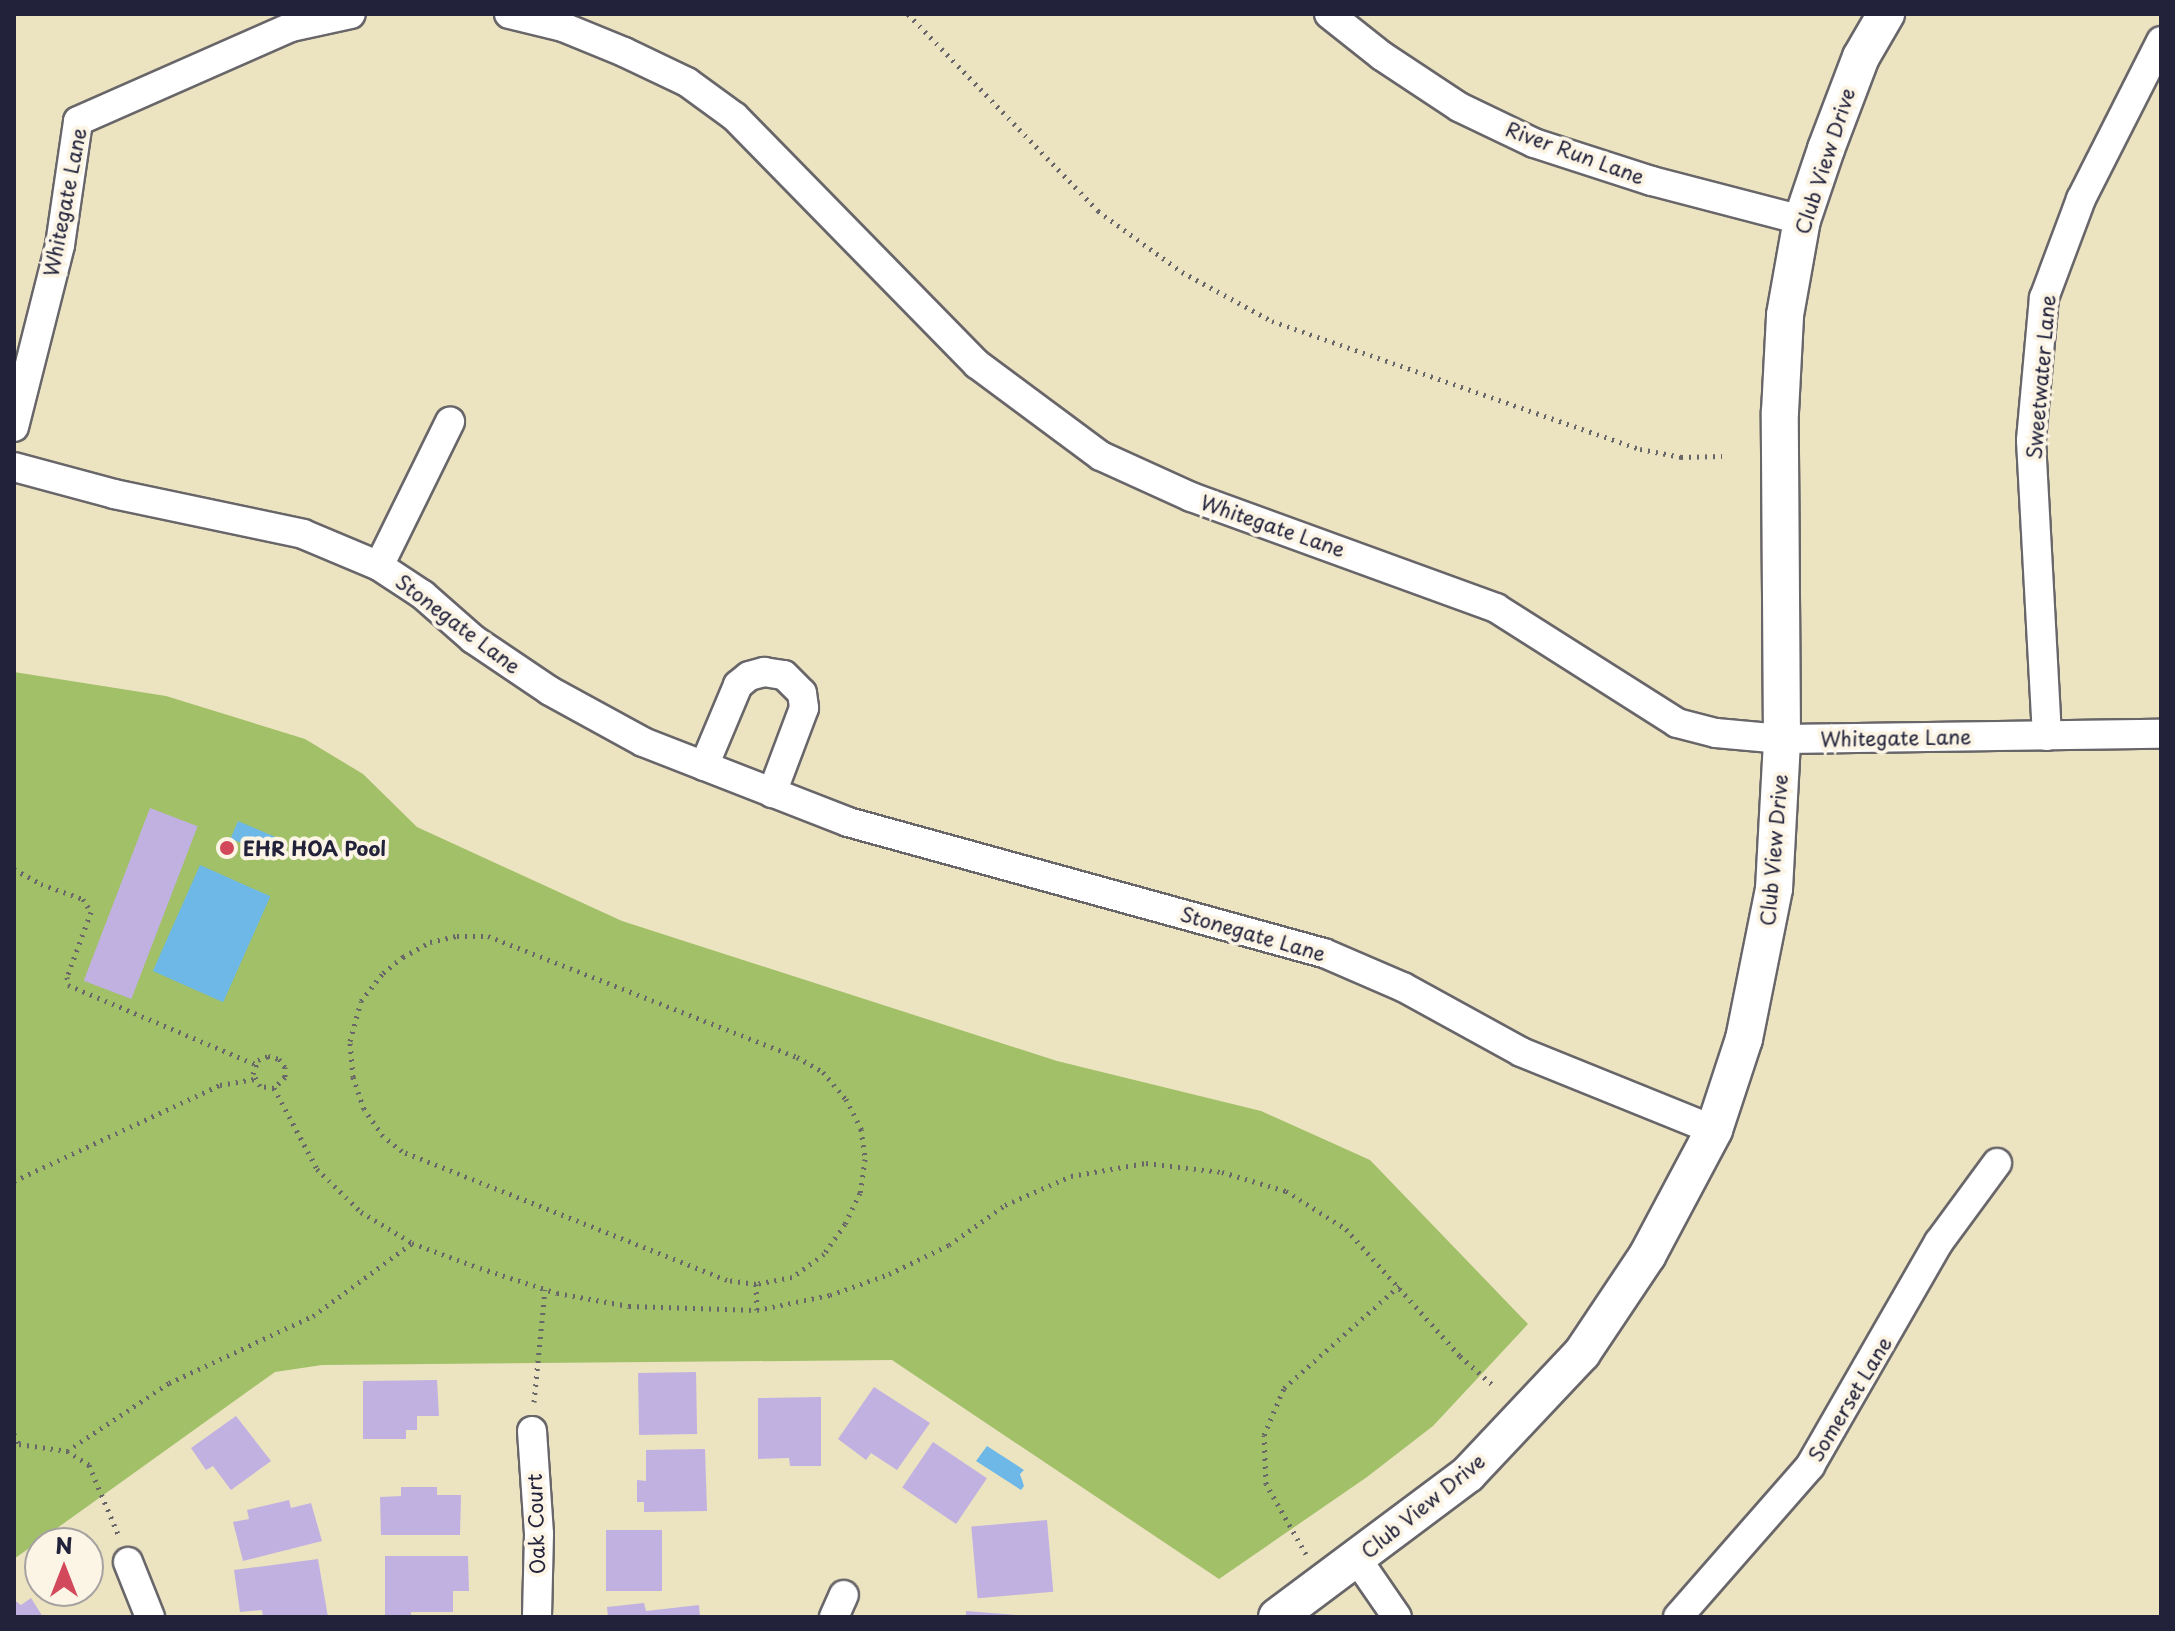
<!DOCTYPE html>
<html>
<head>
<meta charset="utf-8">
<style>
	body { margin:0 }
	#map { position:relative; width:2175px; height:1631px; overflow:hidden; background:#ece3c1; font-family:"Playpen Sans",sans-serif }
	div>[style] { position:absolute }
	.green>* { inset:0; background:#a1c068 }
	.water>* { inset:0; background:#6db8e6; transform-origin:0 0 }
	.building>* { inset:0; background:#c1b1e1; transform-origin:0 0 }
	.path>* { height:5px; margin-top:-2.5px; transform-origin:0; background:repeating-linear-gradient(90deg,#69666a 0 2px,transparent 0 8px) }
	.roads { filter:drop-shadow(2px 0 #69666a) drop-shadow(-2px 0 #69666a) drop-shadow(0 2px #69666a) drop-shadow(0 -2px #69666a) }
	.minor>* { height:28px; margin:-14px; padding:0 14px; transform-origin:14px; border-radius:14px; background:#fff }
	.tertiary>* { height:36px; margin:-18px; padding:0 18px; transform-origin:18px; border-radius:18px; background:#fff }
	.dots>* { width:22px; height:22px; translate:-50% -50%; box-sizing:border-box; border:4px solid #fcf5e5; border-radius:50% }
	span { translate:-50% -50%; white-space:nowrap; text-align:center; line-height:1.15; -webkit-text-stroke:8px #fcf5e5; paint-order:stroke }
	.street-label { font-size:20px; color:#22223b }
	.poi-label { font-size:20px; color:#22223b; font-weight:700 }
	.left { translate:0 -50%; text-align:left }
	.frame { position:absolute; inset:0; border:16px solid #22223b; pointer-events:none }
	.north { position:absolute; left:24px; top:1527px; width:80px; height:80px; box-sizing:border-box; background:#fcf5e5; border:2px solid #a5a1a1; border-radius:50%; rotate:0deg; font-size:22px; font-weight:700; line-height:32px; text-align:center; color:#22223b }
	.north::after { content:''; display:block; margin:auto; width:28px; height:36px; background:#d1495b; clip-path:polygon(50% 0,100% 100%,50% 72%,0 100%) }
</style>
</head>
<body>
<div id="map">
	<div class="green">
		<div style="clip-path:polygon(14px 672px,166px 696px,305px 739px,363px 774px,417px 827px,622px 921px,1057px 1061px,1261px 1111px,1370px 1160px,1528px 1324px,1433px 1426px,1367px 1477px,1219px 1579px,892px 1360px,322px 1365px,275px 1372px,14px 1559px)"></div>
	</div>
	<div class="water">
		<div style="left:238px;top:821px;width:40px;height:19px;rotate:23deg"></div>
		<div style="left:200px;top:865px;width:77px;height:116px;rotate:24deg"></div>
		<div style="clip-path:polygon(987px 1446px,1024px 1470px,1020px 1474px,1024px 1486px,1021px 1490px,976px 1461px)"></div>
	</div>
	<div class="building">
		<div style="left:150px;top:808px;width:51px;height:185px;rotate:21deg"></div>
		<div style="left:696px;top:1372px;width:62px;height:58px;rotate:89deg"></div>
		<div style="clip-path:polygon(437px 1380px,439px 1416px,417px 1416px,417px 1430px,406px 1430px,406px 1439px,363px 1439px,363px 1381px)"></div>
		<div style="clip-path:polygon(874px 1387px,930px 1423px,897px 1470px,871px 1453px,866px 1460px,838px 1439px)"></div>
		<div style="clip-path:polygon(821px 1397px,821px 1466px,790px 1466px,789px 1458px,758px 1459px,758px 1398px)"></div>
		<div style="clip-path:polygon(236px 1416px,271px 1461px,231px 1490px,213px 1466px,206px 1470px,191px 1448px)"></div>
		<div style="left:933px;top:1442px;width:65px;height:55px;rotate:34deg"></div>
		<div style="clip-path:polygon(705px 1449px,707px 1511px,644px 1512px,644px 1502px,637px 1502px,637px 1480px,646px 1481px,646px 1450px)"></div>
		<div style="clip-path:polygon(401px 1487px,437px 1487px,437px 1495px,461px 1495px,460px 1535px,381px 1535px,380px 1497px,401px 1496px)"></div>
		<div style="clip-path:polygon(289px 1500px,291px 1508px,311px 1503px,322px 1541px,243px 1561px,233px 1522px,249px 1519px,247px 1510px)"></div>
		<div style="left:1047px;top:1520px;width:72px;height:76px;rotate:85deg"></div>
		<div style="left:606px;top:1530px;width:56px;height:61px"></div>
		<div style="clip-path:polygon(385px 1556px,468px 1556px,469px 1591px,453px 1591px,453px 1612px,411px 1612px,411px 1617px,385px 1617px)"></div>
		<div style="clip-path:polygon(318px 1559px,328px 1617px,263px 1617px,262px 1610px,240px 1612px,234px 1570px)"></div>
		<div style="clip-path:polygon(31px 1598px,43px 1617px,14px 1617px,14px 1600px,21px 1605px)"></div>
		<div style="clip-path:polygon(644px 1603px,646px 1611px,699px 1605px,700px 1617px,608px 1617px,607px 1607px)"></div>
		<div style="clip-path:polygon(966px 1611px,1017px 1615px,1017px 1617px,966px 1617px)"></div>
	</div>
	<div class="path">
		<div style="left:908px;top:14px;width:274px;rotate:46deg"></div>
		<div style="left:1098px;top:211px;width:104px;rotate:36deg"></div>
		<div style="left:1182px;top:272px;width:102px;rotate:28.6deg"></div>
		<div style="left:1272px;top:321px;width:390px;rotate:19.2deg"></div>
		<div style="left:1640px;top:449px;width:42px;rotate:11deg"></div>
		<div style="left:1681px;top:457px;width:41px;rotate:-1.4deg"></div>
		<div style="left:14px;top:869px;width:31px;rotate:29deg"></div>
		<div style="left:41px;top:884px;width:45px;rotate:19.7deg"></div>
		<div style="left:83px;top:899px;width:15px;rotate:58deg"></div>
		<div style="left:91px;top:912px;width:69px;rotate:110.3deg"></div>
		<div style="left:67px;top:977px;width:8px;rotate:83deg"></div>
		<div style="left:68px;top:985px;width:203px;rotate:22.9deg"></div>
		<div style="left:457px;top:936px;width:31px"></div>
		<div style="left:488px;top:936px;width:332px;rotate:21.4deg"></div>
		<div style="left:797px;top:1057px;width:30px;rotate:30deg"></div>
		<div style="left:823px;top:1072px;width:35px;rotate:50deg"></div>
		<div style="left:846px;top:1099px;width:34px;rotate:63deg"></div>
		<div style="left:861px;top:1129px;width:30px;rotate:82deg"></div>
		<div style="left:865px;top:1159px;width:34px;rotate:98deg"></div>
		<div style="left:860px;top:1193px;width:34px;rotate:116deg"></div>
		<div style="left:845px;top:1224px;width:37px;rotate:125deg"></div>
		<div style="left:824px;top:1254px;width:39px;rotate:144deg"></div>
		<div style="left:792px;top:1277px;width:37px;rotate:169deg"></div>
		<div style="left:756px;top:1284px;width:29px;rotate:-172deg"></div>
		<div style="left:727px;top:1280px;width:350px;rotate:-158.4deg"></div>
		<div style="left:402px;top:1151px;width:24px;rotate:-142deg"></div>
		<div style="left:383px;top:1136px;width:33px;rotate:-125deg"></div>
		<div style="left:364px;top:1109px;width:34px;rotate:-109deg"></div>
		<div style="left:353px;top:1077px;width:36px;rotate:-95deg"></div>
		<div style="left:350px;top:1041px;width:41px;rotate:-74.6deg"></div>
		<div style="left:361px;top:1001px;width:36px;rotate:-52deg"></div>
		<div style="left:383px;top:973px;width:26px;rotate:-39deg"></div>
		<div style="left:403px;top:957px;width:31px;rotate:-29deg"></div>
		<div style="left:430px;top:942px;width:28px;rotate:-13deg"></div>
		<div style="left:274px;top:1088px;width:14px;rotate:-172deg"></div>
		<div style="left:260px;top:1086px;width:14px;rotate:-120deg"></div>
		<div style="left:253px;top:1074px;width:15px;rotate:-70deg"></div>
		<div style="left:258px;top:1060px;width:11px;rotate:-22deg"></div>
		<div style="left:268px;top:1056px;width:11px;rotate:15deg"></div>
		<div style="left:279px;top:1059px;width:10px;rotate:53deg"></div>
		<div style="left:285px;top:1067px;width:10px;rotate:90deg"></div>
		<div style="left:285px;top:1077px;width:16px;rotate:135deg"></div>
		<div style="left:274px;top:1088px;width:92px;rotate:62deg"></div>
		<div style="left:317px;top:1169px;width:62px;rotate:44.3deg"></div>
		<div style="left:361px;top:1212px;width:60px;rotate:31.3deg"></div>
		<div style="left:412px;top:1243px;width:72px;rotate:20.2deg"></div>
		<div style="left:480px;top:1268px;width:81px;rotate:18deg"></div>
		<div style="left:557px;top:1293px;width:73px;rotate:10.2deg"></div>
		<div style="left:629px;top:1306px;width:128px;rotate:1.8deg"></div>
		<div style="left:757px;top:1310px;width:75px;rotate:-11.6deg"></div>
		<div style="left:830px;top:1295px;width:63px;rotate:-19.6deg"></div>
		<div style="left:889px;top:1274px;width:67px;rotate:-25.8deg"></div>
		<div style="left:949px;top:1245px;width:69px;rotate:-35.5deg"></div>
		<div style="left:1005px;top:1205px;width:72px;rotate:-23.7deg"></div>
		<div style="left:1071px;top:1176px;width:76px;rotate:-9.8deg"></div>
		<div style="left:1146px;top:1163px;width:77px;rotate:6.8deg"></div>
		<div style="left:1222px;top:1172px;width:67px;rotate:16.5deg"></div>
		<div style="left:1286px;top:1191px;width:71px;rotate:32.3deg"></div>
		<div style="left:1346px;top:1229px;width:171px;rotate:48.1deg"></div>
		<div style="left:1460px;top:1356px;width:45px;rotate:41.4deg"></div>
		<div style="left:14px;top:1181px;width:227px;rotate:-25deg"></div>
		<div style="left:220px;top:1085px;width:35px;rotate:-10deg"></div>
		<div style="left:756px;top:1284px;width:26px;rotate:88deg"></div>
		<div style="left:534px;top:1402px;width:113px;rotate:-84.4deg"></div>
		<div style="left:14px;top:1434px;width:11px;rotate:63deg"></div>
		<div style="left:19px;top:1444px;width:49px;rotate:8.3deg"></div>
		<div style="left:67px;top:1451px;width:26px;rotate:32deg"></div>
		<div style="left:89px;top:1465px;width:75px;rotate:67.2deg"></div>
		<div style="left:67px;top:1451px;width:123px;rotate:-33.7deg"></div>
		<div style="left:169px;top:1383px;width:159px;rotate:-25deg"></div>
		<div style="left:313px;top:1316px;width:123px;rotate:-36.4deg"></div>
		<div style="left:1306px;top:1554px;width:81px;rotate:-119.7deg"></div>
		<div style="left:1266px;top:1484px;width:49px;rotate:-92.3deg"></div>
		<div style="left:1264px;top:1435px;width:51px;rotate:-66.9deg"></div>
		<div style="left:1284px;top:1388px;width:154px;rotate:-41.6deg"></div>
	</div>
	<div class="roads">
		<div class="minor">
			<div style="left:509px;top:14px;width:56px;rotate:13.5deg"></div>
			<div style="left:563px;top:27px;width:66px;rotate:22.3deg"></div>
			<div style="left:624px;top:52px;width:70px;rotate:25.5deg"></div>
			<div style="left:687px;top:82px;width:59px;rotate:36.1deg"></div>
			<div style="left:735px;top:117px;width:346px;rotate:45.6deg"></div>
			<div style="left:977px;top:364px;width:154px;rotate:36.6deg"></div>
			<div style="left:1101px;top:456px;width:99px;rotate:24.5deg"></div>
			<div style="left:1191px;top:497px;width:325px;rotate:20deg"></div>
			<div style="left:1496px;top:608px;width:214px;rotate:32.4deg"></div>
			<div style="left:1677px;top:723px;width:40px;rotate:14.4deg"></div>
			<div style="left:1716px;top:733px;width:66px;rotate:5.2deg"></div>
			<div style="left:1782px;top:739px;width:379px;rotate:-0.8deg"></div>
			<div style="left:1329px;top:14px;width:68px;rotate:38.4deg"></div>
			<div style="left:1382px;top:56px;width:92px;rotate:33.5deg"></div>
			<div style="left:1459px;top:107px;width:83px;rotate:25.6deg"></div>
			<div style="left:1534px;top:143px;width:124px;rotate:17.9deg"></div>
			<div style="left:1652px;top:181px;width:155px;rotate:14.6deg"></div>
			<div style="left:14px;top:427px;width:188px;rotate:-75.8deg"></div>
			<div style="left:60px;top:245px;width:125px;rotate:-81.7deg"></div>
			<div style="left:78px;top:121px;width:233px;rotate:-23.8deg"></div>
			<div style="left:291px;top:27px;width:61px;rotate:-12.2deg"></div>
			<div style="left:14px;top:467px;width:104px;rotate:15.1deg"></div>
			<div style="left:114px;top:494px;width:193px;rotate:11.9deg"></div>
			<div style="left:303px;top:534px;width:82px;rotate:22.8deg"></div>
			<div style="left:379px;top:566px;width:53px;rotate:33.4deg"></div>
			<div style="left:423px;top:595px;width:67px;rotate:41.3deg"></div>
			<div style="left:473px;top:639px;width:93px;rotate:34deg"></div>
			<div style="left:550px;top:691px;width:106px;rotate:28.7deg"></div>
			<div style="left:643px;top:742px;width:220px;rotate:21.3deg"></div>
			<div style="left:848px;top:822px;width:494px;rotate:15.4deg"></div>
			<div style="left:1324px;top:953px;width:86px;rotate:23.3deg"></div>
			<div style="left:1403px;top:987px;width:135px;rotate:28.8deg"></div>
			<div style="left:1521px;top:1052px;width:208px;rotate:22deg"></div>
			<div style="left:379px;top:566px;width:161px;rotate:-63.8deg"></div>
			<div style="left:2047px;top:736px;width:296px;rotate:-93.1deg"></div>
			<div style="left:2031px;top:440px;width:143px;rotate:-84.8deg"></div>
			<div style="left:2044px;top:298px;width:106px;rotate:-69.5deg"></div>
			<div style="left:2081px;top:199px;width:177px;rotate:-63.1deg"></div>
			<div style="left:704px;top:766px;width:88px;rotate:-67.2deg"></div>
			<div style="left:738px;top:685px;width:14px;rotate:-39deg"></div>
			<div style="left:749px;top:676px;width:16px;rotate:-15deg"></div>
			<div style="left:764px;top:672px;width:20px;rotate:9deg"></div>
			<div style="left:784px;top:675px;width:25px;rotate:45deg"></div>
			<div style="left:802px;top:693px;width:15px;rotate:82deg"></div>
			<div style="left:804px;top:708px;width:91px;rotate:110.6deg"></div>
			<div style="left:532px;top:1431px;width:103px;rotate:86.1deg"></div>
			<div style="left:539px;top:1534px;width:83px;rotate:91.4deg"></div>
			<div style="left:1357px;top:1559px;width:70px;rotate:55.4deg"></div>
			<div style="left:128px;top:1562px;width:59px;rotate:68.2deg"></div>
			<div style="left:834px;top:1617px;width:24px;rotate:-66deg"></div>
			<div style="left:1678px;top:1617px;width:201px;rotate:-48.8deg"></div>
			<div style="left:1810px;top:1466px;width:258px;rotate:-60.1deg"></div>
			<div style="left:1939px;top:1242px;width:98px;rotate:-53.7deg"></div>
		</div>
		<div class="tertiary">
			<div style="left:1277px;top:1617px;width:239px;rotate:-36.8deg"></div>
			<div style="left:1468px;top:1474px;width:166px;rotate:-46.7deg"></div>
			<div style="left:1582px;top:1353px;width:117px;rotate:-56.2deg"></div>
			<div style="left:1647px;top:1256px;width:143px;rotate:-62deg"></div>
			<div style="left:1714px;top:1130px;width:96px;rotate:-71.8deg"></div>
			<div style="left:1744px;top:1039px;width:153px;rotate:-78.7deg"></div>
			<div style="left:1774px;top:889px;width:150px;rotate:-86.9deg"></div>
			<div style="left:1782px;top:739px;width:327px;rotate:-90.4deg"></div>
			<div style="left:1780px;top:412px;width:97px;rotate:-87deg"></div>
			<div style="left:1785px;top:315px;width:97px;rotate:-79.9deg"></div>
			<div style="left:1802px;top:220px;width:75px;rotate:-71.3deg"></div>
			<div style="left:1826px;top:149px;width:98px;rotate:-69.2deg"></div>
			<div style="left:1861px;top:57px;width:50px;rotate:-59.8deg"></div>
		</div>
	</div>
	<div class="dots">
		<div style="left:227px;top:848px;background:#d1495b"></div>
	</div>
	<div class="street-label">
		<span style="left:1575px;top:153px;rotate:20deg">River Run Lane</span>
		<span style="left:1825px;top:161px;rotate:-72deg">Club View Drive</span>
		<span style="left:65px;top:202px;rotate:-79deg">Whitegate Lane</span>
		<span style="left:2041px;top:377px;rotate:-85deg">Sweetwater Lane</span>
		<span style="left:1273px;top:526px;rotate:19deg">Whitegate Lane</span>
		<span style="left:458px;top:624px;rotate:37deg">Stonegate Lane</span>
		<span style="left:1896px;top:738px;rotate:-1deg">Whitegate Lane</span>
		<span style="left:1774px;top:850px;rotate:-85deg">Club View Drive</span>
		<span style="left:1253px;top:934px;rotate:16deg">Stonegate Lane</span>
		<span style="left:1850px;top:1399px;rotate:-59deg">Somerset Lane</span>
		<span style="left:1423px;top:1506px;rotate:-39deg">Club View Drive</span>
		<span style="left:536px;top:1524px;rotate:-92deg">Oak Court</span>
	</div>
	<div class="poi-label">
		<span class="left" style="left:243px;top:848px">EHR HOA Pool</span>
	</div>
	<div class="frame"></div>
	<div class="north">N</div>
</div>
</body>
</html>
